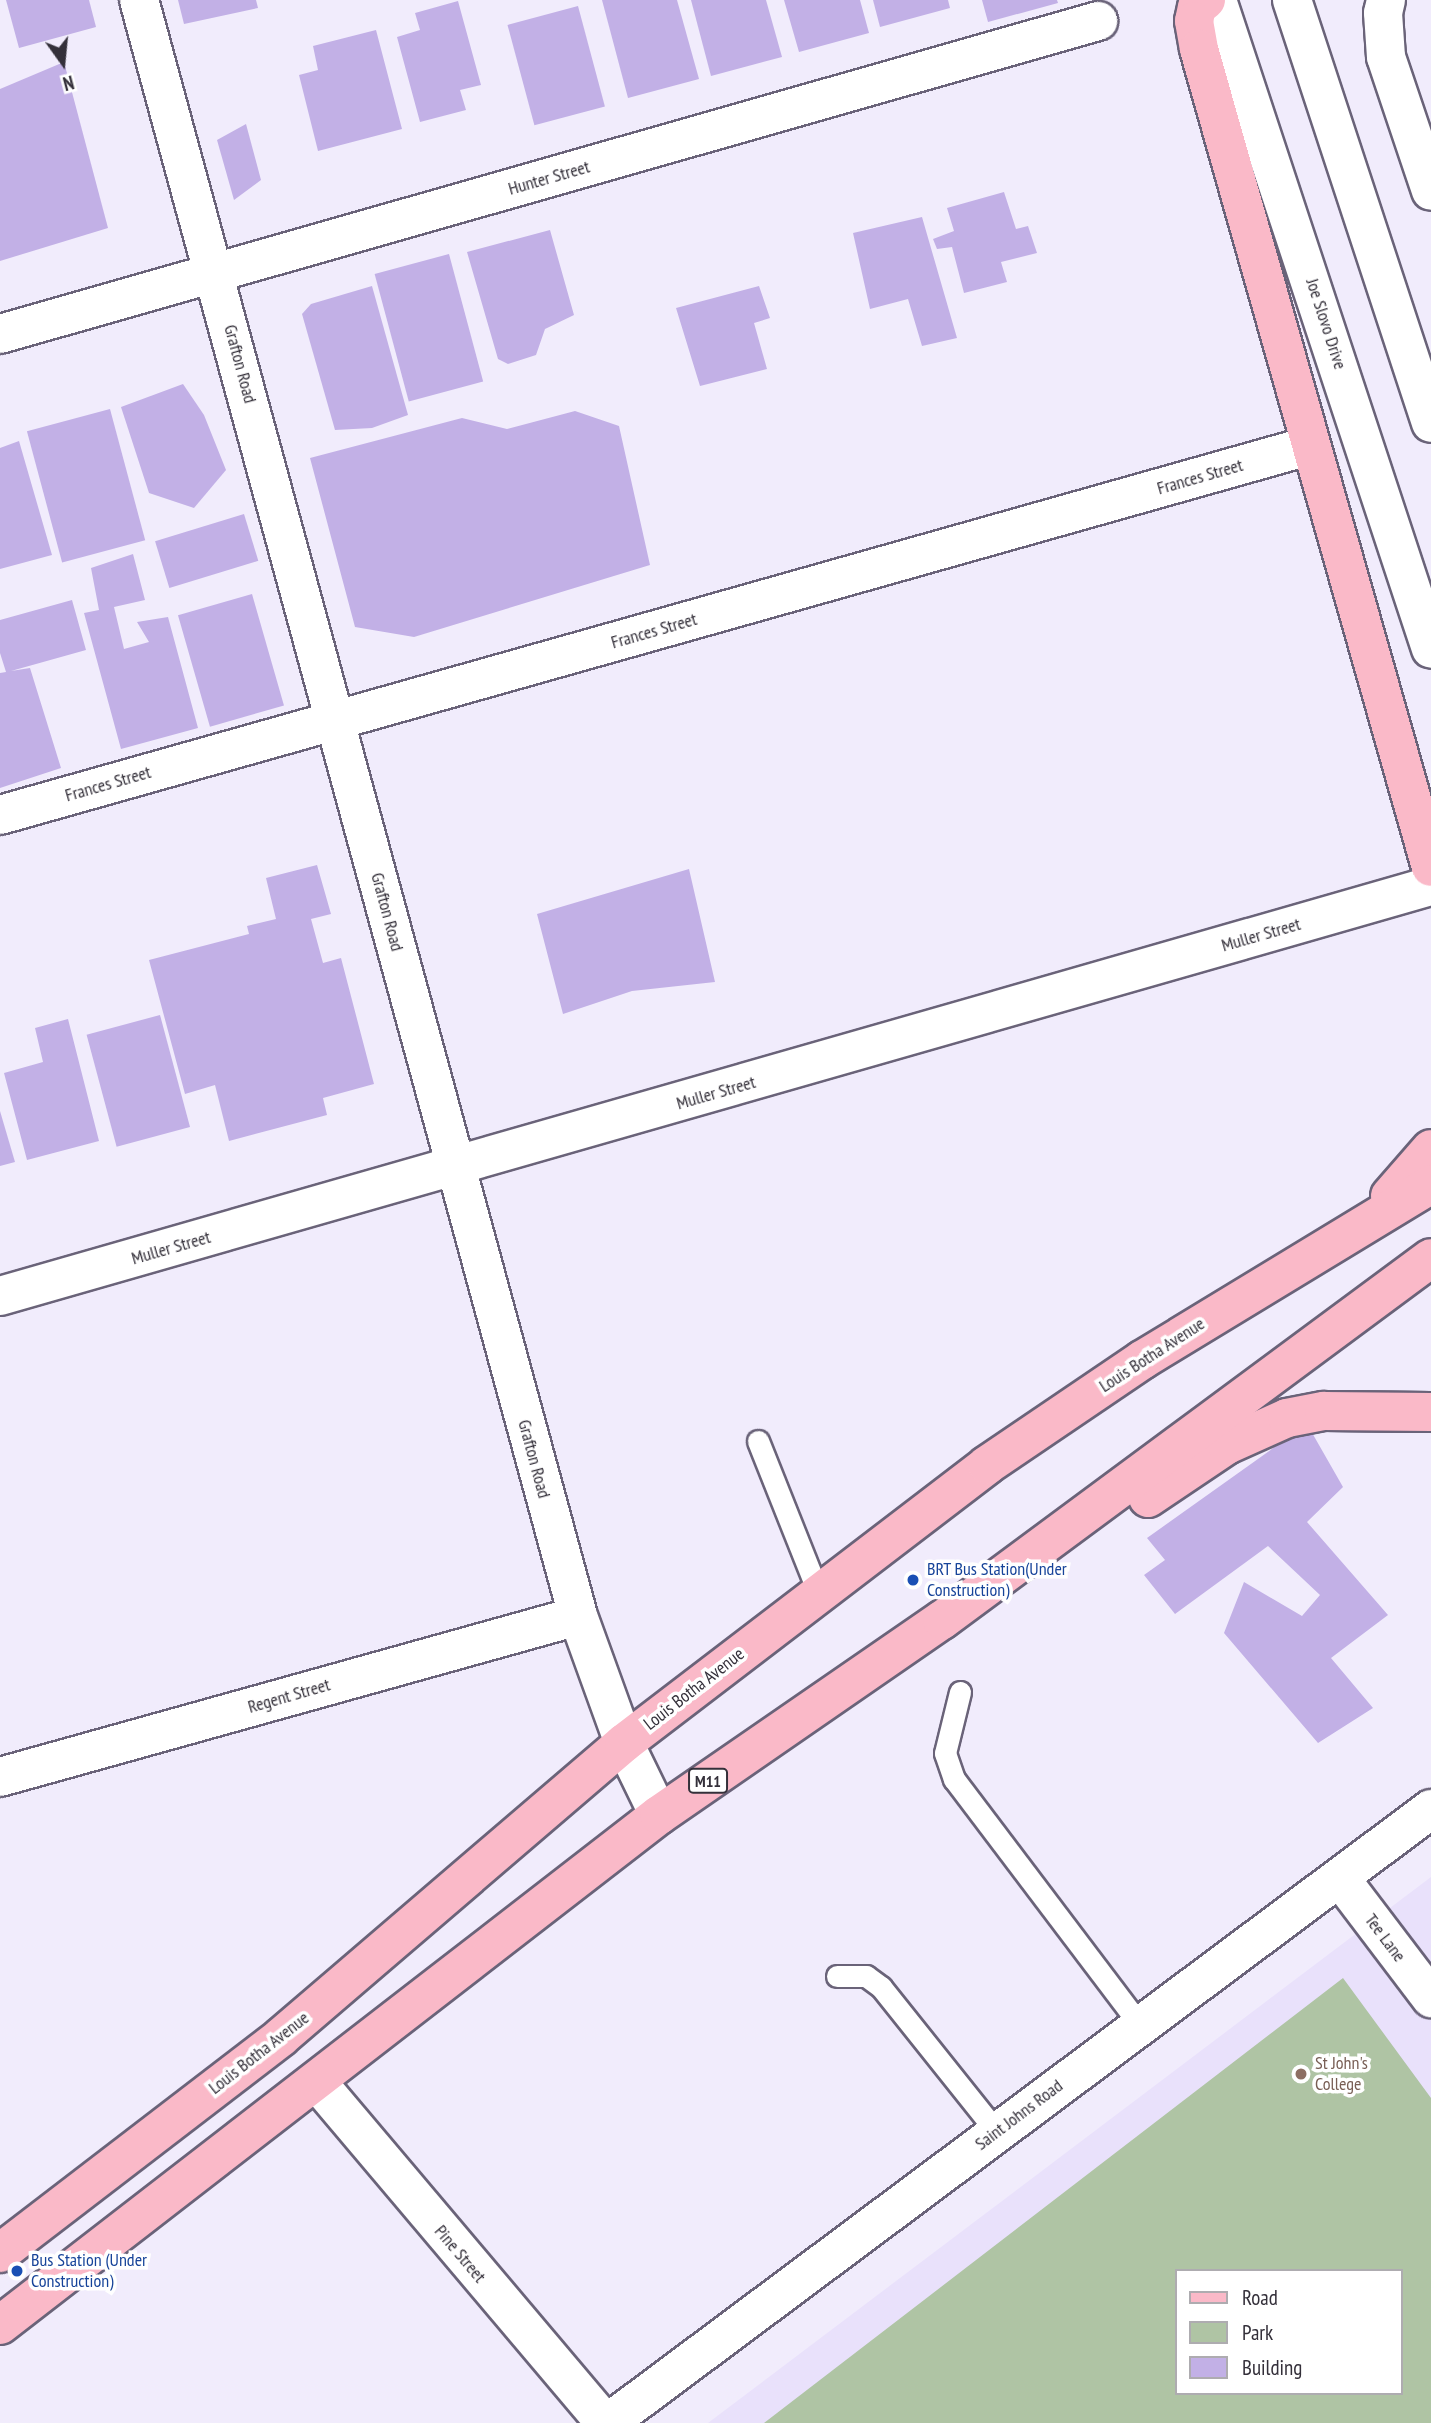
<!DOCTYPE html>
<html>
<head>
<meta charset="utf-8">
<style>
	body { margin:0 }
	#map { position:relative; width:1431px; height:2423px; overflow:hidden; background:#f1ecfc; font-family:"PT Sans Narrow",sans-serif }
	div>[style] { position:absolute }
	.built>* { inset:0; background:#e9e1fb }
	.green>* { inset:0; background:#afc4a4 }
	.building>* { inset:0; background:#c2b0e6; transform-origin:0 0 }
	.roads { filter:drop-shadow(2px 0 #6a6379) drop-shadow(-2px 0 #6a6379) drop-shadow(0 2px #6a6379) drop-shadow(0 -2px #6a6379) }
	.lane>* { height:21px; margin:-10.5px; padding:0 10.5px; transform-origin:10.5px; border-radius:10.5px; background:#fff }
	.street>* { height:38px; margin:-19px; padding:0 19px; transform-origin:19px; border-radius:19px; background:#fff }
	.secondary>* { height:38px; margin:-19px; padding:0 19px; transform-origin:19px; border-radius:19px; background:#fff }
	.primary>* { height:38px; margin:-19px; padding:0 19px; transform-origin:19px; border-radius:19px; background:#fab9c8 }
	.dots>* { width:19px; height:19px; translate:-50% -50%; box-sizing:border-box; border:4px solid #fff; border-radius:50% }
	span { translate:-50% -50%; white-space:nowrap; text-align:center; line-height:1.15; -webkit-text-stroke:7px #fff; paint-order:stroke }
	.shield-label span { padding:2px 5px; background:#fff; border:2px solid; border-radius:5px; -webkit-text-stroke-width:0 }
	.shield-label { font-size:16px; color:#34303a; font-weight:700 }
	.street-label { font-size:18px; color:#34303a }
	.transit-label { font-size:18px; color:#164399 }
	.left { translate:0 -50%; text-align:left }
	.education-label { font-size:18px; color:#785e54 }
	.legend { position:absolute; left:1175px; top:2269px; width:228px; height:126px; box-sizing:border-box; background:#fff; border:2px solid #aeacb0; margin:0; padding:9px 12px; list-style:none; font-size:21px; color:#34303a }
	.legend li { display:flex; align-items:center; gap:14px; height:35px }
	.legend b { width:35px; border:2px solid #aeacb0 }
	.north { position:absolute; left:28px; top:28px; width:70px; height:70px; -webkit-text-stroke:5px #fff; paint-order:stroke; rotate:165deg; font-size:19px; font-weight:700; line-height:28px; text-align:center; color:#34303a }
	.north::after { content:''; display:block; margin:auto; width:24px; height:32px; background:#34303a; clip-path:polygon(50% 0,100% 100%,50% 72%,0 100%) }
</style>
</head>
<body>
<div id="map">
	<div class="built">
		<div style="clip-path:polygon(evenodd,1431px 1877px,1431px 2423px,708px 2423px,1431px 1877px,1177px 2271px,1401px 2271px,1401px 2393px,1177px 2393px,1177px 2271px)"></div>
	</div>
	<div class="green">
		<div style="clip-path:polygon(evenodd,1343px 1978px,1431px 2098px,1431px 2423px,764px 2423px,1343px 1978px,1177px 2271px,1401px 2271px,1401px 2393px,1177px 2393px,1177px 2271px)"></div>
	</div>
	<div class="building">
		<div style="clip-path:polygon(6px 0,89px 0,96px 27px,19px 48px)"></div>
		<div style="clip-path:polygon(178px 0,256px 0,258px 8px,184px 24px)"></div>
		<div style="clip-path:polygon(602px 0,677px 0,699px 79px,628px 98px)"></div>
		<div style="clip-path:polygon(691px 0,766px 0,782px 57px,711px 76px)"></div>
		<div style="clip-path:polygon(784px 0,860px 0,869px 33px,799px 52px)"></div>
		<div style="clip-path:polygon(873px 0,948px 0,950px 8px,880px 27px)"></div>
		<div style="clip-path:polygon(982px 0,1057px 0,1058px 3px,988px 22px)"></div>
		<div style="clip-path:polygon(458px 1px,481px 85px,460px 90px,466px 110px,420px 122px,397px 37px,420px 30px,415px 13px)"></div>
		<div style="left:578px;top:6px;width:104px;height:73px;rotate:75deg"></div>
		<div style="clip-path:polygon(376px 30px,402px 129px,318px 151px,299px 75px,318px 70px,313px 46px)"></div>
		<div style="clip-path:polygon(64px 62px,108px 228px,0 261px,0 89px)"></div>
		<div style="clip-path:polygon(246px 124px,261px 180px,234px 200px,217px 140px)"></div>
		<div style="clip-path:polygon(1004px 192px,1016px 229px,1028px 226px,1037px 253px,1001px 262px,1007px 282px,964px 293px,952px 247px,937px 249px,933px 239px,954px 231px,947px 208px)"></div>
		<div style="clip-path:polygon(922px 217px,957px 338px,922px 346px,908px 299px,870px 309px,853px 233px)"></div>
		<div style="clip-path:polygon(550px 230px,574px 315px,545px 329px,536px 355px,508px 364px,498px 359px,467px 252px)"></div>
		<div style="left:449px;top:254px;width:132px;height:77px;rotate:75deg"></div>
		<div style="clip-path:polygon(372px 286px,408px 415px,372px 428px,335px 430px,302px 314px,311px 304px)"></div>
		<div style="clip-path:polygon(759px 286px,770px 318px,754px 323px,767px 369px,700px 386px,676px 308px)"></div>
		<div style="clip-path:polygon(183px 384px,204px 415px,226px 470px,194px 508px,149px 493px,121px 407px)"></div>
		<div style="left:110px;top:409px;width:136px;height:86px;rotate:75deg"></div>
		<div style="clip-path:polygon(575px 411px,619px 426px,650px 565px,414px 637px,355px 627px,310px 458px,462px 418px,507px 429px)"></div>
		<div style="clip-path:polygon(19px 441px,52px 555px,0 569px,0 448px)"></div>
		<div style="left:244px;top:514px;width:49px;height:93px;rotate:73deg"></div>
		<div style="clip-path:polygon(133px 554px,145px 600px,114px 607px,124px 649px,149px 642px,137px 622px,168px 617px,198px 728px,121px 749px,84px 613px,99px 610px,91px 568px)"></div>
		<div style="left:252px;top:594px;width:116px;height:77px;rotate:74deg"></div>
		<div style="clip-path:polygon(72px 600px,86px 650px,11px 671px,30px 668px,61px 768px,0 788px,0 673px,6px 672px,0 653px,0 620px)"></div>
		<div style="clip-path:polygon(317px 865px,331px 914px,311px 919px,323px 963px,341px 958px,374px 1084px,323px 1098px,327px 1115px,229px 1141px,215px 1085px,185px 1094px,149px 960px,249px 934px,247px 926px,276px 919px,266px 878px)"></div>
		<div style="clip-path:polygon(689px 869px,715px 982px,632px 991px,563px 1014px,537px 914px)"></div>
		<div style="left:160px;top:1015px;width:116px;height:76px;rotate:75deg"></div>
		<div style="clip-path:polygon(68px 1019px,99px 1141px,27px 1160px,4px 1073px,43px 1062px,35px 1028px)"></div>
		<div style="clip-path:polygon(0 1111px,15px 1162px,0 1166px)"></div>
		<div style="clip-path:polygon(1307px 1424px,1343px 1487px,1307px 1522px,1388px 1615px,1331px 1658px,1373px 1708px,1318px 1743px,1224px 1633px,1244px 1582px,1302px 1616px,1320px 1595px,1268px 1546px,1175px 1614px,1144px 1575px,1165px 1560px,1147px 1538px)"></div>
	</div>
	<div class="roads">
		<div class="lane">
			<div style="left:758px;top:1441px;width:165px;rotate:68.3deg"></div>
			<div style="left:960px;top:1692px;width:63px;rotate:103.8deg"></div>
			<div style="left:945px;top:1753px;width:28px;rotate:71deg"></div>
			<div style="left:954px;top:1779px;width:308px;rotate:52.9deg"></div>
			<div style="left:837px;top:1976px;width:29px"></div>
			<div style="left:866px;top:1976px;width:19px;rotate:36deg"></div>
			<div style="left:881px;top:1987px;width:184px;rotate:51.4deg"></div>
		</div>
		<div class="street">
			<div style="left:139px;top:0;width:1675px;rotate:74.8deg"></div>
			<div style="left:578px;top:1616px;width:135px;rotate:70.1deg"></div>
			<div style="left:624px;top:1743px;width:80px;rotate:64.1deg"></div>
			<div style="left:1386px;top:0;width:13px;rotate:103deg"></div>
			<div style="left:1383px;top:13px;width:44px;rotate:86.1deg"></div>
			<div style="left:1386px;top:57px;width:141px;rotate:71.4deg"></div>
			<div style="left:0;top:334px;width:1142px;rotate:-15.91deg"></div>
			<div style="left:0;top:815px;width:1359px;rotate:-15.75deg"></div>
			<div style="left:0;top:1296px;width:1489px;rotate:-15.99deg"></div>
			<div style="left:0;top:1777px;width:600px;rotate:-15.57deg"></div>
			<div style="left:1340px;top:1878px;width:151px;rotate:52.8deg"></div>
			<div style="left:317px;top:2082px;width:446px;rotate:49.8deg"></div>
			<div style="left:608px;top:2423px;width:1027px;rotate:-36.72deg"></div>
		</div>
		<div class="secondary">
			<div style="left:1217px;top:0;width:683px;rotate:71.75deg"></div>
			<div style="left:1292px;top:0;width:445px;rotate:71.8deg"></div>
		</div>
		<div class="primary">
			<div style="left:1206px;top:0;width:11px;rotate:142deg"></div>
			<div style="left:1197px;top:7px;width:14px;rotate:102deg"></div>
			<div style="left:1194px;top:21px;width:28px;rotate:80deg"></div>
			<div style="left:1199px;top:49px;width:850px;rotate:74.17deg"></div>
			<div style="left:1390px;top:1196px;width:62px;rotate:-48.9deg"></div>
			<div style="left:1148px;top:1498px;width:95px;rotate:-33.9deg"></div>
			<div style="left:1227px;top:1445px;width:66px;rotate:-24.2deg"></div>
			<div style="left:1287px;top:1418px;width:38px;rotate:-11deg"></div>
			<div style="left:1324px;top:1411px;width:107px;rotate:0.5deg"></div>
			<div style="left:0;top:2253px;width:354px;rotate:-37.5deg"></div>
			<div style="left:281px;top:2037px;width:452px;rotate:-40.6deg"></div>
			<div style="left:624px;top:1743px;width:457px;rotate:-37.4deg"></div>
			<div style="left:987px;top:1465px;width:187px;rotate:-34.1deg"></div>
			<div style="left:1142px;top:1360px;width:338px;rotate:-31.3deg"></div>
			<div style="left:0;top:2325px;width:833px;rotate:-37.74deg"></div>
			<div style="left:659px;top:1815px;width:344px;rotate:-34.6deg"></div>
			<div style="left:942px;top:1620px;width:608px;rotate:-36.51deg"></div>
		</div>
	</div>
	<div class="dots">
		<div style="left:913px;top:1580px;background:#1a4fb4"></div>
		<div style="left:1301px;top:2074px;background:#8d6e63"></div>
		<div style="left:17px;top:2271px;background:#1a4fb4"></div>
	</div>
	<div class="shield-label">
		<span style="left:708px;top:1781px">M11</span>
	</div>
	<div class="street-label">
		<span style="left:549px;top:178px;rotate:-16deg">Hunter Street</span>
		<span style="left:1326px;top:324px;rotate:72deg">Joe Slovo Drive</span>
		<span style="left:240px;top:364px;rotate:75deg">Grafton Road</span>
		<span style="left:1200px;top:477px;rotate:-16deg">Frances Street</span>
		<span style="left:654px;top:631px;rotate:-16deg">Frances Street</span>
		<span style="left:108px;top:784px;rotate:-16deg">Frances Street</span>
		<span style="left:387px;top:912px;rotate:75deg">Grafton Road</span>
		<span style="left:1261px;top:935px;rotate:-16deg">Muller Street</span>
		<span style="left:716px;top:1093px;rotate:-16deg">Muller Street</span>
		<span style="left:171px;top:1248px;rotate:-16deg">Muller Street</span>
		<span style="left:1152px;top:1355px;rotate:-33deg">Louis Botha Avenue</span>
		<span style="left:534px;top:1459px;rotate:75deg">Grafton Road</span>
		<span style="left:694px;top:1689px;rotate:-38deg">Louis Botha Avenue</span>
		<span style="left:289px;top:1696px;rotate:-16deg">Regent Street</span>
		<span style="left:1385px;top:1938px;rotate:53deg">Tee Lane</span>
		<span style="left:259px;top:2053px;rotate:-38deg">Louis Botha Avenue</span>
		<span style="left:1019px;top:2115px;rotate:-37deg">Saint Johns Road</span>
		<span style="left:460px;top:2254px;rotate:50deg">Pine Street</span>
	</div>
	<div class="transit-label">
		<span class="left" style="left:927px;top:1580px">BRT Bus Station(Under<br>Construction)</span>
		<span class="left" style="left:31px;top:2271px">Bus Station (Under<br>Construction)</span>
	</div>
	<div class="education-label">
		<span class="left" style="left:1315px;top:2074px">St John's<br>College</span>
	</div>
	<ul class="legend">
	<li><b style="height:9px;background:#fab9c8"></b>Road</li>
	<li><b style="height:19px;background:#afc4a4"></b>Park</li>
	<li><b style="height:19px;background:#c2b0e6"></b>Building</li>
	</ul>
	<div class="north">N</div>
</div>
</body>
</html>
